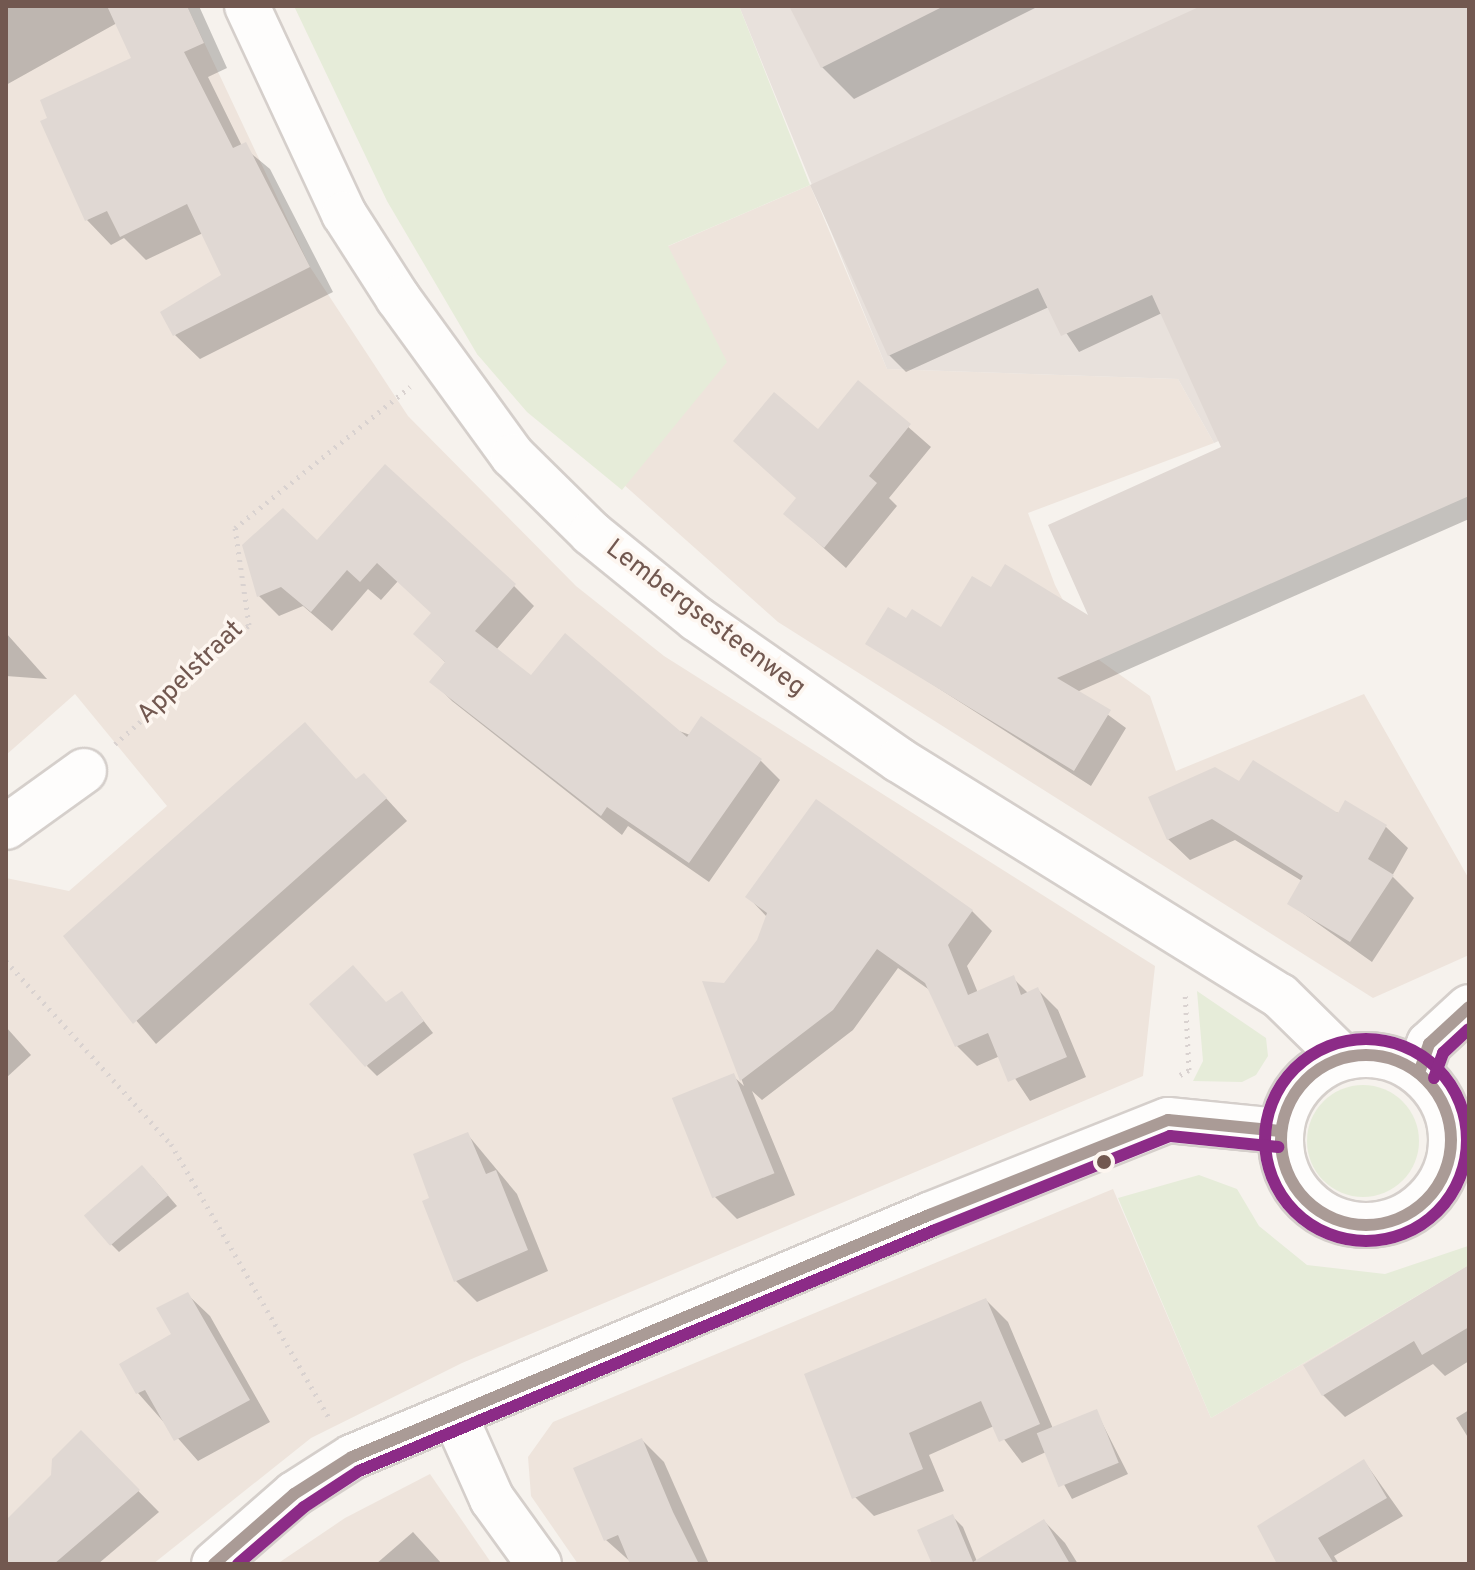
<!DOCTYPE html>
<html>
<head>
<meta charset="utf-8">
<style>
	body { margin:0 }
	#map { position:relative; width:1475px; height:1570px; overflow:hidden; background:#f6f2ed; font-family:Overpass,sans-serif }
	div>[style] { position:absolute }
	.residential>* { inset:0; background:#eee4dc }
	.industrial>* { inset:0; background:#e8e1dc }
	.green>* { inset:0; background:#e6ecd9 }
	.round { border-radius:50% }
	.shadow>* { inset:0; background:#0003 }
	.building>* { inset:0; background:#e0d8d3; transform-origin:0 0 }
	.path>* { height:5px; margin-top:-2.5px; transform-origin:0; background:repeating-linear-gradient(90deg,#d9d2d0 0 2px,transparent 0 8px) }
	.roads { filter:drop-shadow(2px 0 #d5cfcb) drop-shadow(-2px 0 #d5cfcb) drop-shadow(0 2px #d5cfcb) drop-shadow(0 -2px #d5cfcb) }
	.street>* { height:44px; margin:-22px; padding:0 22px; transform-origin:22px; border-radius:22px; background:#fefdfc }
	.secondary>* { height:44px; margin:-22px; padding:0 22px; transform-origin:22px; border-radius:22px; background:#fefdfc }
	.secondary>.ring { margin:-22px; padding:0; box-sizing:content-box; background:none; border:44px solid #fefdfc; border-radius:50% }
	.bus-1>* { height:12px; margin:-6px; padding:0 6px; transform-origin:6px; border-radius:6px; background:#aa9b96 }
	.bus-1>.ring { margin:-6px; padding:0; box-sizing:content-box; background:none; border:12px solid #aa9b96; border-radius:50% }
	.bus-2>* { height:12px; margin:-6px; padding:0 6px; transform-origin:6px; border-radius:6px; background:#8c2b87 }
	.bus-2>.ring { margin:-6px; padding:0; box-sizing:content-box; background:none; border:12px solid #8c2b87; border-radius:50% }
	.dots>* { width:22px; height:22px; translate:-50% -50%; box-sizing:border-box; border:4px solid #fdf6f0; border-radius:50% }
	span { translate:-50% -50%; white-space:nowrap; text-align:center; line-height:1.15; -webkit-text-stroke:7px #fdf6f0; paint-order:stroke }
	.street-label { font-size:26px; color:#725850 }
	.frame { position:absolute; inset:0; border:8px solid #725850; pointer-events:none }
</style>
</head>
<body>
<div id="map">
	<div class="residential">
		<div style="clip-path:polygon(6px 6px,187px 6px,310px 267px,408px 416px,576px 586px,664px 656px,1155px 966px,1143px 1076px,462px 1363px,311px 1438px,153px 1564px,6px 1564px,6px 878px,69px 891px,167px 806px,75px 694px,6px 755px)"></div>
		<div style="clip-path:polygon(810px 185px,887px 369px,1178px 379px,1214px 443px,1028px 513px,1055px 585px,1092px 655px,1150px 696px,1176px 771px,1364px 694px,1469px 879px,1469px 955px,1373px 998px,778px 622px,477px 354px,620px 267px)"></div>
		<div style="clip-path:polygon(1113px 1189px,1211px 1418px,1469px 1265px,1469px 1564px,578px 1564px,531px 1496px,528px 1457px,553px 1422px)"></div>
		<div style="clip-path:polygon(430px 1474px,492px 1564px,277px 1564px,345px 1518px)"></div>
	</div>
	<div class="industrial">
		<div style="clip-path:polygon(739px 6px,1247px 6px,1398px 362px,1214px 443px,1178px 379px,887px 369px)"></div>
	</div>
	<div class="green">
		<div style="clip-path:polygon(294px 6px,739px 6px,810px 185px,668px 246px,727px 362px,622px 490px,527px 412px,477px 354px,387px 201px)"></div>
		<div style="clip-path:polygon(1197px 991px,1266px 1038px,1268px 1056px,1256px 1075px,1242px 1082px,1193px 1081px,1203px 1061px)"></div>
		<div class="round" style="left:1307px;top:1085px;width:112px;height:112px"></div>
		<div style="clip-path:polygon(1199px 1175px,1237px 1189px,1259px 1226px,1307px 1265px,1385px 1274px,1468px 1246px,1469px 1265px,1211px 1418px,1118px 1198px)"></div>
	</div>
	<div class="shadow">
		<div style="clip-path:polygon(6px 6px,199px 6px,227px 68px,208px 77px,242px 146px,270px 169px,333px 292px,200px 359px,175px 335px,224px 276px,203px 233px,146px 260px,124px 238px,111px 245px,87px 220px,134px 59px,117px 23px,6px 85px)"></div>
		<div style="clip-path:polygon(792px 6px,1039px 6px,854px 99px,822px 67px)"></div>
		<div style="clip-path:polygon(1206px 6px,1469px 6px,1469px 519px,1077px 692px,1126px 728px,1091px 786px,868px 643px,907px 621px,942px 630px,991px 590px,1093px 620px,1224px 448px,1162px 313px,1079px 352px,1049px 307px,906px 372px,889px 355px,813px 186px)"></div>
		<div style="clip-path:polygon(858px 383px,931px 447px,889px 498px,897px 506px,846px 568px,786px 514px,798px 499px,819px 431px)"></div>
		<div style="clip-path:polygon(318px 543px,514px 586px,534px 606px,496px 650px,531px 678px,760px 760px,780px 780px,709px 882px,628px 826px,622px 835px,452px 701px,432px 681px,446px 663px,416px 634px,433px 614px,398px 581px,381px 600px,368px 589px,332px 631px,303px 606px,279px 616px,259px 596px)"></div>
		<div style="clip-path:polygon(6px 633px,47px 679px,6px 676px)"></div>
		<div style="clip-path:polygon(1240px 784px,1386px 827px,1408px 848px,1392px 876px,1414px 898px,1372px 962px,1290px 904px,1302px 881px,1235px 840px,1190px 860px,1168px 839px)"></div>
		<div style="clip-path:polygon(385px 797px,407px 821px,156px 1044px,65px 936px)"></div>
		<div style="clip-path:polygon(748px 897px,972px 911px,992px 931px,967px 966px,978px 993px,1013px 978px,1029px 994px,1038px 990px,1058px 1010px,1086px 1077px,1030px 1101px,1000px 1056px,977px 1066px,957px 1046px,931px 991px,898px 968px,853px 1030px,762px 1100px,752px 1091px,795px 1195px,737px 1219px,715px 1197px,674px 1100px,733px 1076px,744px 1086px,705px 984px,725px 986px,759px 941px,767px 917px)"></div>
		<div style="clip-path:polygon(402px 993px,433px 1033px,377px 1076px,367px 1066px,386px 1004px)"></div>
		<div style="clip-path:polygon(6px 1027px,31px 1055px,6px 1078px)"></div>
		<div style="clip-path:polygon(468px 1135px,517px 1194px,548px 1271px,477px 1302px,456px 1281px,432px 1200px)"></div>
		<div style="clip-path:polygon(153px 1178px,177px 1206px,119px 1252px,109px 1242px)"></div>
		<div style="clip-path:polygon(1469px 1283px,1469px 1361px,1445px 1376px,1433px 1364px,1345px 1417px,1323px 1395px)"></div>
		<div style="clip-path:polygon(188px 1295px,210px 1316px,270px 1422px,198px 1461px,138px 1393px,174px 1335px)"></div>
		<div style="clip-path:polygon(986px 1300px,1008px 1322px,1054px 1431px,1096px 1411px,1128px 1474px,1072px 1499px,1046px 1452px,1022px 1463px,994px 1426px,929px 1455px,944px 1491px,874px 1516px,852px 1494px)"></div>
		<div style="clip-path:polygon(1469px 1410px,1469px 1439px,1456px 1418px)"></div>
		<div style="clip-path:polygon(87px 1439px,159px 1512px,98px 1564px,6px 1564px,6px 1523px)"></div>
		<div style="clip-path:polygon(642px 1440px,664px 1462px,709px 1564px,633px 1564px,606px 1540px)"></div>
		<div style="clip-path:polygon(1364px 1461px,1403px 1516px,1334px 1556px,1339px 1564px,1280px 1564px)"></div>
		<div style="clip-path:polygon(953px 1517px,963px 1527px,978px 1564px,934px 1564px)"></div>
		<div style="clip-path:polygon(1044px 1521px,1065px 1543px,1078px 1564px,1015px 1564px)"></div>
		<div style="clip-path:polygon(413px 1532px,442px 1564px,376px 1564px)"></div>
	</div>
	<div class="building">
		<div style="clip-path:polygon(107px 6px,187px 6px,204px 43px,184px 52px,233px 148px,246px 142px,310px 267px,173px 336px,160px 312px,221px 275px,187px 204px,120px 237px,107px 211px,85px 221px,40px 121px,47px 118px,40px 100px,131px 58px)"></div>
		<div style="clip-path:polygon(789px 6px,944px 6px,821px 68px)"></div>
		<div style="clip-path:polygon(1201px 6px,1469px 6px,1469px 496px,1057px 678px,1111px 710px,1074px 771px,865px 644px,888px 607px,906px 618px,912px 609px,941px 627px,972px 576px,991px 587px,1005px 564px,1088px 615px,1048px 525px,1221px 447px,1152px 295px,1061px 336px,1038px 288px,888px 356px,810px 185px)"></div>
		<div style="clip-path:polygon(858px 380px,911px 424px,869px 476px,877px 483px,824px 548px,783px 514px,796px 498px,733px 441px,774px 392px,818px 429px)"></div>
		<div style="clip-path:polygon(385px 464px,516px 584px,475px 631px,531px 675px,565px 633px,687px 737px,701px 716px,762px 759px,689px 863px,607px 807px,601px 816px,429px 682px,445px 662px,413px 634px,431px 613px,377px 563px,360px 582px,347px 570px,311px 612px,281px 587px,257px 597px,242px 545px,283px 508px,317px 540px)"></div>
		<div style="clip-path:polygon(305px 722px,356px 779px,364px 773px,387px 798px,133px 1024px,63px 936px)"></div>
		<div style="clip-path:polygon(1253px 760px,1338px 813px,1345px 800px,1387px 825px,1368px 859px,1394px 875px,1350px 942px,1287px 904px,1303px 876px,1212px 819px,1167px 840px,1148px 797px,1215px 767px,1239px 781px)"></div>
		<div style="clip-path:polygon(816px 799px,973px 910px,948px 945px,968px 995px,1014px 975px,1021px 995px,1038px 987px,1067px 1057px,1008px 1082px,988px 1033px,955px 1047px,925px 983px,877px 949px,833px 1010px,740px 1081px,702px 981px,724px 983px,757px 940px,767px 913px,745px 897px)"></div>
		<div style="clip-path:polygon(353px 965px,386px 1002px,402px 991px,424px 1021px,365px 1067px,309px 1004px)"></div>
		<div style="left:734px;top:1073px;width:108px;height:67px;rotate:68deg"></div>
		<div style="clip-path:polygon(468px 1132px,486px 1174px,496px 1170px,528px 1250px,454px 1282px,422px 1201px,429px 1198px,413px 1154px)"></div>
		<div style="left:142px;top:1165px;width:40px;height:77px;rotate:49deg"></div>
		<div style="clip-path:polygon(1469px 1265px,1469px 1327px,1422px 1355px,1414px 1341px,1322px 1396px,1303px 1365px)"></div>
		<div style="clip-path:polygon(188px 1292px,250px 1400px,174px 1441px,145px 1390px,136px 1394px,119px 1364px,171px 1334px,156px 1308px)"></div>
		<div style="clip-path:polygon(986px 1298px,1040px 1424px,999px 1442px,981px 1401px,909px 1433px,923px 1469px,852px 1499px,804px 1374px)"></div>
		<div style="left:1097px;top:1409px;width:58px;height:65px;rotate:68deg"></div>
		<div style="clip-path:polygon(81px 1430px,140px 1490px,54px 1564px,6px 1564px,6px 1520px,51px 1475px,52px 1459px)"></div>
		<div style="clip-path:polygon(642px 1438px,673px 1512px,699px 1564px,630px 1564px,618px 1535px,604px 1541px,573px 1468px)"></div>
		<div style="clip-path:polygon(1364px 1459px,1387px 1498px,1318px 1538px,1334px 1564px,1277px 1564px,1257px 1526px)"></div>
		<div style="clip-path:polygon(953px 1514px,973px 1562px,1044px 1519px,1070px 1564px,932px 1564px,917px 1530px)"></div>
	</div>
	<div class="path">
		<div style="left:115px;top:744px;width:179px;rotate:-41.6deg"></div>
		<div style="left:249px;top:625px;width:98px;rotate:-98.2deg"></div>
		<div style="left:235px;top:528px;width:225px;rotate:-38.9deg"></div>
		<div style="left:6px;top:961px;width:246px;rotate:48deg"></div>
		<div style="left:171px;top:1144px;width:316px;rotate:60deg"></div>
		<div style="left:1180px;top:1075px;width:10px;rotate:-29deg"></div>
		<div style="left:1189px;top:1070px;width:79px;rotate:-92.9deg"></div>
	</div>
	<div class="roads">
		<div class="street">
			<div style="left:6px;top:827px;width:96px;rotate:-35.7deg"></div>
			<div style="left:455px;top:1416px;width:91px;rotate:66deg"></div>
			<div style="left:492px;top:1499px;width:80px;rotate:54.1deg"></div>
		</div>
		<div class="secondary">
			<div style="left:247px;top:6px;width:230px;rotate:65deg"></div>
			<div style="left:344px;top:214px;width:100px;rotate:57.3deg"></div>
			<div style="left:398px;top:298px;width:195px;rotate:54deg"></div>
			<div style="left:513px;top:456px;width:110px;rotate:44.6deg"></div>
			<div style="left:591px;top:533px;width:136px;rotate:39.1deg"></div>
			<div style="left:697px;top:619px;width:246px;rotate:34.9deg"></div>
			<div style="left:899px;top:760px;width:448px;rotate:31.8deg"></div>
			<div style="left:1280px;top:996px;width:88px;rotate:44.5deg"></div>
			<div class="ring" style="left:1281px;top:1055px;width:126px;height:126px"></div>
			<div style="left:1419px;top:1073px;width:31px;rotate:-71deg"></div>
			<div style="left:1429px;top:1044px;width:54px;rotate:-42.8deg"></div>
			<div style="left:214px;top:1564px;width:106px;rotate:-41.2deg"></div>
			<div style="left:294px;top:1494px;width:69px;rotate:-32.5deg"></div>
			<div style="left:352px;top:1457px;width:626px;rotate:-22.75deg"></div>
			<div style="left:929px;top:1215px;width:257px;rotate:-21.7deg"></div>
			<div style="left:1168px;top:1120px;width:113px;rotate:5.6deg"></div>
		</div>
	</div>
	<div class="bus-1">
		<div class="ring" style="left:1281px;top:1055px;width:158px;height:158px"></div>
		<div style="left:1419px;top:1073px;width:31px;rotate:-71deg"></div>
		<div style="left:1429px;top:1044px;width:54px;rotate:-42.8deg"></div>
		<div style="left:214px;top:1564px;width:106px;rotate:-41.2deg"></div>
		<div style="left:294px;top:1494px;width:69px;rotate:-32.5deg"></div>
		<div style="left:352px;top:1457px;width:626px;rotate:-22.75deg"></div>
		<div style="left:929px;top:1215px;width:257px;rotate:-21.7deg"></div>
		<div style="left:1168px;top:1120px;width:113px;rotate:5.6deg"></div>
	</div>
	<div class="bus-2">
		<div class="ring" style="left:1265px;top:1039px;width:190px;height:190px"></div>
		<div style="left:1434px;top:1078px;width:27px;rotate:-70deg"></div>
		<div style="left:1443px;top:1053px;width:35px;rotate:-43deg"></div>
		<div style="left:238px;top:1564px;width:87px;rotate:-40.8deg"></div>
		<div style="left:304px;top:1507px;width:66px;rotate:-33.2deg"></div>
		<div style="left:359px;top:1471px;width:624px;rotate:-22.7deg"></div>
		<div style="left:935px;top:1230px;width:253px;rotate:-21.8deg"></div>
		<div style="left:1170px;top:1136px;width:109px;rotate:5.8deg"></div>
	</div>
	<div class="dots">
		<div style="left:1104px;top:1162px;background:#725850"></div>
	</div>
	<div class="street-label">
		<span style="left:705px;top:619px;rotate:37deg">Lembergsesteenweg</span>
		<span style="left:191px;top:673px;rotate:-44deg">Appelstraat</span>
	</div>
	<div class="frame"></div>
</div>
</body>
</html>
